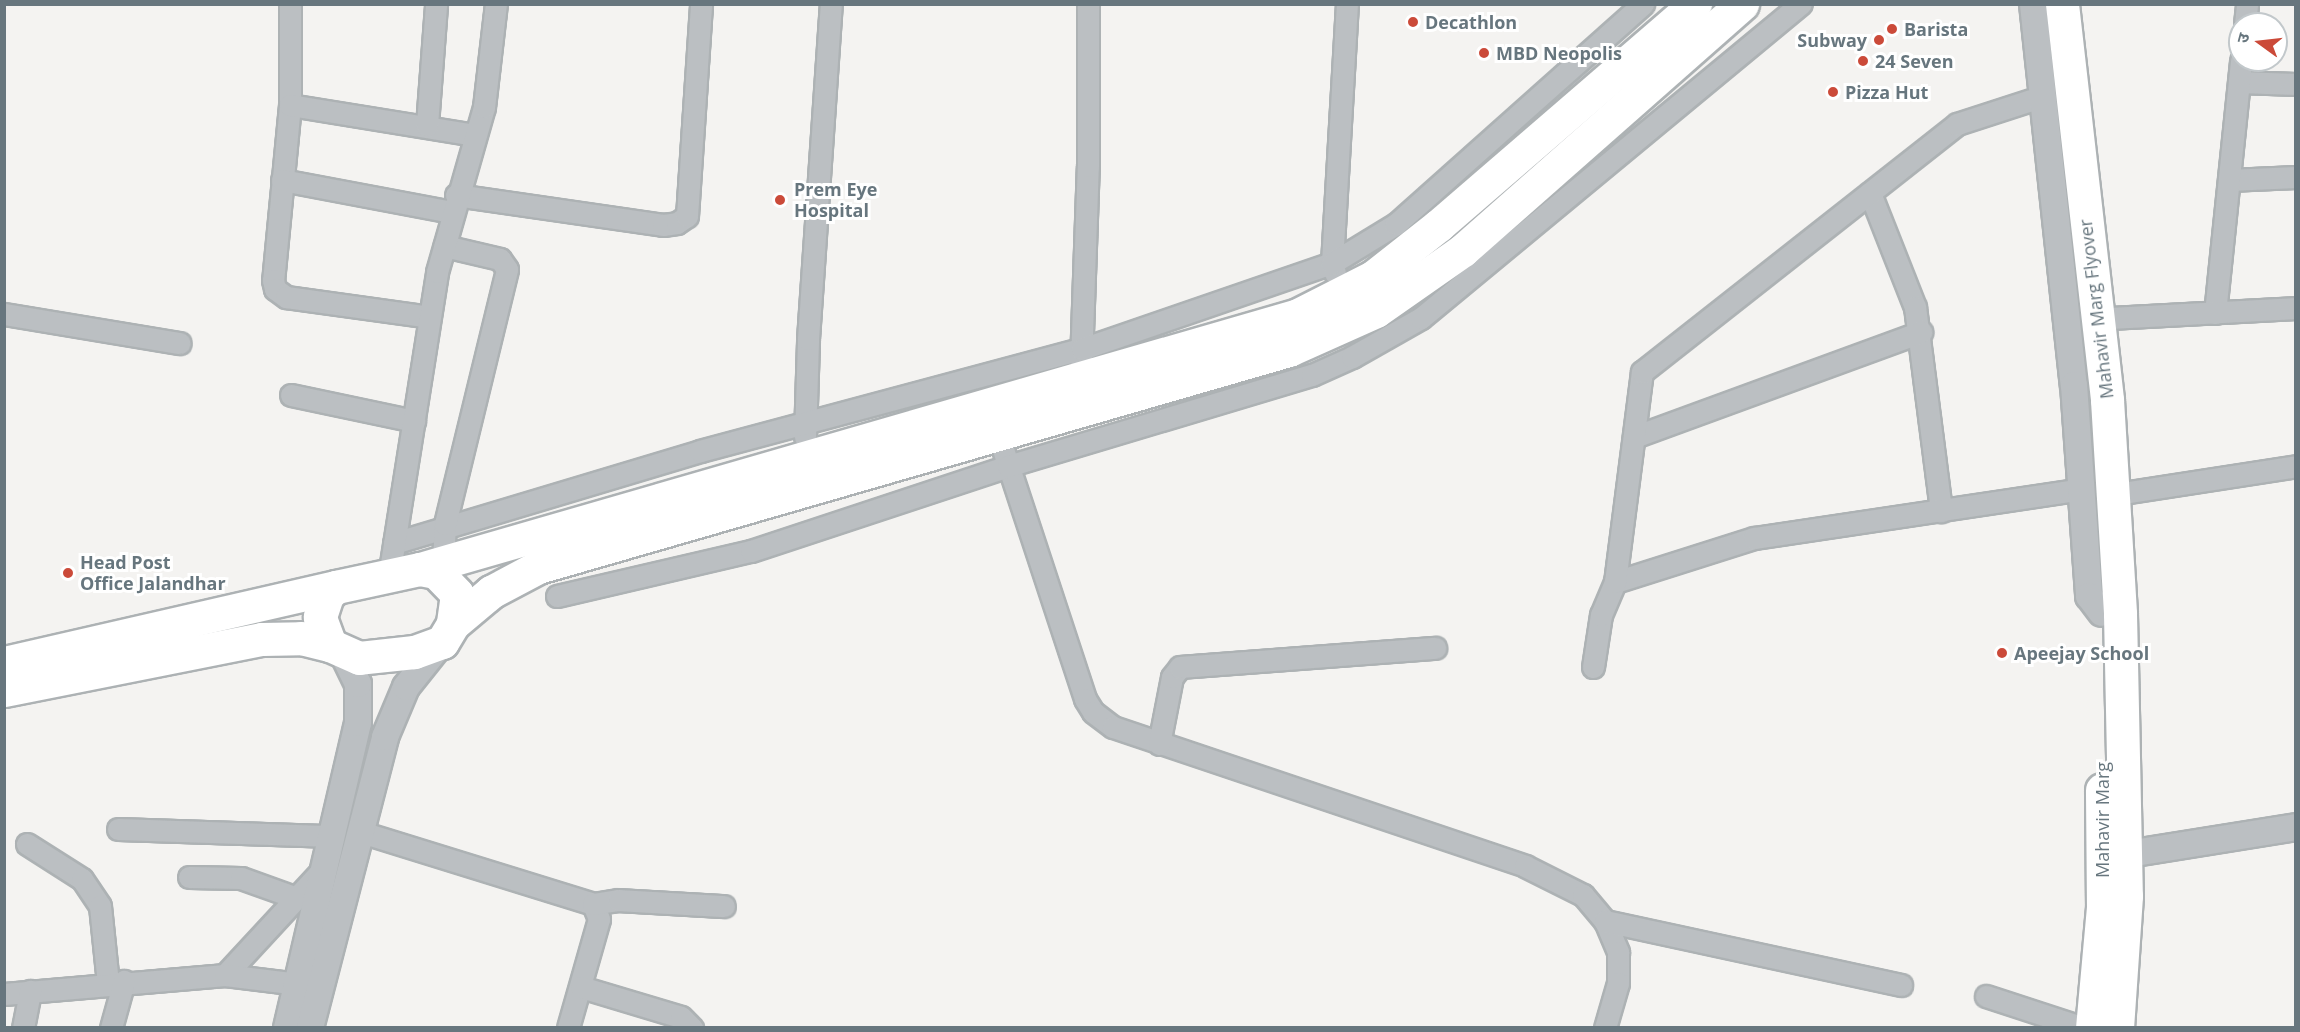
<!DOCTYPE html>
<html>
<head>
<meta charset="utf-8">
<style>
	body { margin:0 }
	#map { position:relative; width:2300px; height:1032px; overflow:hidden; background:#f4f3f1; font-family:"Open Sans","Noto Sans Devanagari",sans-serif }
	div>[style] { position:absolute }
	.roads { filter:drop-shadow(2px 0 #adb2b4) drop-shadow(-2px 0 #adb2b4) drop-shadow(0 2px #adb2b4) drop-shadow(0 -2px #adb2b4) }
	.minor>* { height:21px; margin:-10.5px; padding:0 10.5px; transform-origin:10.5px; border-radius:10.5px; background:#bbbfc2 }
	.tertiary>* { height:26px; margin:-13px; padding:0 13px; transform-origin:13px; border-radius:13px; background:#bbbfc2 }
	.primary>* { height:33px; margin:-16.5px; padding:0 16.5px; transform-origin:16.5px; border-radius:16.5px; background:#fff }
	.trunk>* { height:33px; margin:-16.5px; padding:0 16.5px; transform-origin:16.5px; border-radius:16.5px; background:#fff }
	.dots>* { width:16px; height:16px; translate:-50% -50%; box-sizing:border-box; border:3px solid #fff; border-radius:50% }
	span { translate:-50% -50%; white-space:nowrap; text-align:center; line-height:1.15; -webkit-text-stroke:6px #fff; paint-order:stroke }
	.poi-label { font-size:18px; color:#67767e; font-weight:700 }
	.left { translate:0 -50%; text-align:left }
	.right { translate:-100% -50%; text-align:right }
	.street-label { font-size:18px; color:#67767e }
	.frame { position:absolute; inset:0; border:6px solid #67767e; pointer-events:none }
	.north { position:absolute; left:2228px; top:12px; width:60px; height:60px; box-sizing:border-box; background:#fff; border:2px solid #c2c8cb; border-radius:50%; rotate:285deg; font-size:16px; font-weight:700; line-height:24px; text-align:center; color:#67767e }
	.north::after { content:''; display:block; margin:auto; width:21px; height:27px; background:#cb4a39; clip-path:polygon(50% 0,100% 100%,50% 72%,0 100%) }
</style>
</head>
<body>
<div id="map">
	<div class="roads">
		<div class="minor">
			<div style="left:290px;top:4px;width:101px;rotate:90deg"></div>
			<div style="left:290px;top:105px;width:176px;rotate:95.5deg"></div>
			<div style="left:273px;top:280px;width:9px;rotate:77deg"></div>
			<div style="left:275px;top:289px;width:14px;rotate:36deg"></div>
			<div style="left:286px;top:297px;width:145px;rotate:7.9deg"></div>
			<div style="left:2245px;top:24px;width:20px;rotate:-84deg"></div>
			<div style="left:2239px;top:82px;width:57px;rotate:2deg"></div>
			<div style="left:290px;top:105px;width:188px;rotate:9.2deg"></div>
			<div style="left:427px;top:125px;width:121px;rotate:-85.7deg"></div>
			<div style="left:282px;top:180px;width:172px;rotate:10.7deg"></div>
			<div style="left:2229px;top:180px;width:67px;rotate:-2.6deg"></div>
			<div style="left:1870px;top:193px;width:123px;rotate:68.5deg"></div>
			<div style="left:1915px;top:307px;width:206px;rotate:82.7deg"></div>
			<div style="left:456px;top:195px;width:209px;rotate:8.2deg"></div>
			<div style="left:663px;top:225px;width:14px;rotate:-8deg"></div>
			<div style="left:677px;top:223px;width:12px;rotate:-35deg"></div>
			<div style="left:687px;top:216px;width:212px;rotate:-86.2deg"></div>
			<div style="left:1335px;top:273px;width:10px;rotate:-107deg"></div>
			<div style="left:1332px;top:263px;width:259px;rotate:-86.7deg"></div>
			<div style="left:2215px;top:313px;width:254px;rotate:-84.1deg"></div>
			<div style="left:4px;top:314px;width:178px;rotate:9.4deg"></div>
			<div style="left:2111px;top:318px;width:185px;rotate:-3.1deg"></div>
			<div style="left:1081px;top:362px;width:196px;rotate:-88deg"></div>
			<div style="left:1088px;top:166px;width:162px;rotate:-90deg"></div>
			<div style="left:291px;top:395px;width:126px;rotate:11.9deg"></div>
			<div style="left:998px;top:434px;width:279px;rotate:71.8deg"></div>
			<div style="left:1085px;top:699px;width:15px;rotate:58deg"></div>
			<div style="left:1093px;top:712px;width:25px;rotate:37deg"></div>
			<div style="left:1113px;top:727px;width:435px;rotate:18.6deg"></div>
			<div style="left:1525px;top:866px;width:65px;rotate:26.6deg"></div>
			<div style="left:1583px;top:895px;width:34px;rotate:50deg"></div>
			<div style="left:1605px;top:921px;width:34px;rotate:67deg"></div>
			<div style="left:1618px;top:952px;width:31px;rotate:90deg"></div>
			<div style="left:1618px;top:983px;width:47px;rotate:106.1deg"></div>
			<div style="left:805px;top:437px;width:98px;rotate:-88.2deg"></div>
			<div style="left:808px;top:339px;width:336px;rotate:-86.1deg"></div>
			<div style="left:1634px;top:437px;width:306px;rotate:-20.1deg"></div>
			<div style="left:2129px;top:492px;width:169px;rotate:-8.8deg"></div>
			<div style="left:394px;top:543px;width:320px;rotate:-16.7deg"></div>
			<div style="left:700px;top:451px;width:395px;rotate:-15deg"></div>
			<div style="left:1082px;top:349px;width:264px;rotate:-19deg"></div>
			<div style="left:1332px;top:263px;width:75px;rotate:-31.4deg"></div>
			<div style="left:1396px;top:224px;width:331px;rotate:-41.7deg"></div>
			<div style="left:443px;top:562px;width:38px;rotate:-87deg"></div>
			<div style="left:445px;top:524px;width:262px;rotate:-76.3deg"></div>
			<div style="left:507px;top:269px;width:12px;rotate:-125deg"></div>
			<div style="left:500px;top:259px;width:57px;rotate:-166.9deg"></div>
			<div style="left:389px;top:576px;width:308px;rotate:-81deg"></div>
			<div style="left:437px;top:272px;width:172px;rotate:-74.1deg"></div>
			<div style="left:484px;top:107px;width:104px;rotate:-83.4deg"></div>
			<div style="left:1615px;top:582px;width:146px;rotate:-17.6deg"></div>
			<div style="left:1754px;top:538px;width:331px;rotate:-8.5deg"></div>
			<div style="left:557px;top:596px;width:199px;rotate:-13.1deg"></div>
			<div style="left:751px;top:551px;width:271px;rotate:-18.3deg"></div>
			<div style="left:1008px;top:466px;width:317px;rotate:-16.7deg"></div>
			<div style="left:1312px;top:375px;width:44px;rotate:-24.2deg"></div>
			<div style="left:1352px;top:357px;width:79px;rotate:-29.5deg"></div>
			<div style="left:1421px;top:318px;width:493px;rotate:-39.6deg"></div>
			<div style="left:1593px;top:667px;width:53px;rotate:-81.3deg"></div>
			<div style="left:1601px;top:615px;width:36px;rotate:-67deg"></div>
			<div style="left:1615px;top:582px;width:212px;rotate:-82.7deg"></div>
			<div style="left:1642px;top:372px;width:401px;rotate:-38.2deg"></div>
			<div style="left:1957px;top:124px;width:90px;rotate:-18deg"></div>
			<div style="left:1159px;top:744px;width:68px;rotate:-79deg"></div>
			<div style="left:1172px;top:677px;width:13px;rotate:-51deg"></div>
			<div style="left:1180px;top:667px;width:256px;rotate:-4.3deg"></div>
			<div style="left:118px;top:829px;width:215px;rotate:1.9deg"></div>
			<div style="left:361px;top:832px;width:243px;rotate:17.2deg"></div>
			<div style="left:593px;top:904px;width:16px;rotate:68deg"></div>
			<div style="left:599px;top:919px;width:113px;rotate:105.9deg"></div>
			<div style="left:27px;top:844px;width:65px;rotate:32.5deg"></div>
			<div style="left:82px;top:879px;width:32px;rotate:56deg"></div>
			<div style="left:100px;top:906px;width:77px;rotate:84.1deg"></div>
			<div style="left:189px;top:877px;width:52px;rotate:1.1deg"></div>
			<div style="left:241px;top:878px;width:56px;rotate:19.7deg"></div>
			<div style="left:593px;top:904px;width:26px;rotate:-9deg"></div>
			<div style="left:619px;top:900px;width:105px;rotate:3.3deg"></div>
			<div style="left:1605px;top:921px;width:303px;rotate:12.2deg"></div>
			<div style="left:225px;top:975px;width:149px;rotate:-47.2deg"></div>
			<div style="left:581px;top:987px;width:104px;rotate:16.7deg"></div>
			<div style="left:681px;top:1017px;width:16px;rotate:45deg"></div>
			<div style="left:4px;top:994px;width:222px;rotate:-4.9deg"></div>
			<div style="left:225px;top:975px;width:74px;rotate:7deg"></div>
			<div style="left:1986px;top:996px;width:103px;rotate:18.1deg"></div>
			<div style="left:23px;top:1028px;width:38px;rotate:-79deg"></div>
			<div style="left:111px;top:1028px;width:49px;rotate:-74.5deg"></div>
		</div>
		<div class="tertiary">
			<div style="left:2033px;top:4px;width:383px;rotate:83.9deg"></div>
			<div style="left:2074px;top:385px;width:212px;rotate:85.9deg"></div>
			<div style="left:2089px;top:596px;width:21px;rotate:53deg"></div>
			<div style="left:2109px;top:857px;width:189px;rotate:-9.1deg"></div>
			<div style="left:287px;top:1028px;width:313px;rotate:-76.9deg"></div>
			<div style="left:358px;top:723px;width:39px;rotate:-90deg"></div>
			<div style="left:358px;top:684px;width:34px;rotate:-116deg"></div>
			<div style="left:310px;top:1028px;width:301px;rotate:-75.5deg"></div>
			<div style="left:385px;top:737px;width:54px;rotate:-67.2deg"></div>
			<div style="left:406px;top:687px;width:58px;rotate:-51.3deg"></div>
		</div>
		<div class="primary">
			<div style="left:420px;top:569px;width:914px;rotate:-16.13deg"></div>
			<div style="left:1298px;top:315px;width:84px;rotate:-26.9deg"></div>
			<div style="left:1373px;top:277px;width:84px;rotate:-38.2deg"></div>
			<div style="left:1439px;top:225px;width:338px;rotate:-40.8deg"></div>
			<div style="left:420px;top:569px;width:16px;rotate:11deg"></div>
			<div style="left:436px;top:572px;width:30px;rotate:46deg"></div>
			<div style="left:457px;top:594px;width:30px;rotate:98deg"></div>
			<div style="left:453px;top:624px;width:21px;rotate:121deg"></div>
			<div style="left:442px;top:642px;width:30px;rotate:160deg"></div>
			<div style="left:414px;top:652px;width:55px;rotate:173.8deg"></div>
			<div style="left:359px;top:658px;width:32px;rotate:-156deg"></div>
			<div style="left:330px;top:645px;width:30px;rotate:-110deg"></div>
			<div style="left:320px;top:617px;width:23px;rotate:-72deg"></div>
			<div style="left:327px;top:595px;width:12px;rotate:-42deg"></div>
			<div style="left:336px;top:587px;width:86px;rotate:-12.1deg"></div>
			<div style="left:453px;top:624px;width:50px;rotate:-40.1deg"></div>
			<div style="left:491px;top:592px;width:53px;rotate:-28deg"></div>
			<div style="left:538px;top:567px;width:782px;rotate:-16.12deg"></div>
			<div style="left:1289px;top:350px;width:95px;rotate:-24.1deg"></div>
			<div style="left:1376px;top:311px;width:106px;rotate:-35deg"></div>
			<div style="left:1463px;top:250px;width:372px;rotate:-41.4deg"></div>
			<div style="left:4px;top:663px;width:341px;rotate:-12.9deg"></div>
			<div style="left:4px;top:690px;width:263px;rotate:-11.2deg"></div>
			<div style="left:262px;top:639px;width:39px;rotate:-1deg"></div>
			<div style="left:301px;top:638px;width:30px;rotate:14deg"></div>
		</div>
		<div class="trunk">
			<div style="left:2062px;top:4px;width:399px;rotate:83.5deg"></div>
			<div style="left:2107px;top:400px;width:214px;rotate:86.5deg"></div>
			<div style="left:2120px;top:614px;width:282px;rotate:88.8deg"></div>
			<div style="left:2126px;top:896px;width:132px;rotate:93.9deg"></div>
			<div style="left:2092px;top:1028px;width:121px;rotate:-84.8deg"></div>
			<div style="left:2103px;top:908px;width:118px;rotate:-90.5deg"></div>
		</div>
	</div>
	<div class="dots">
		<div style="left:1413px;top:22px;background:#cb4a39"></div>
		<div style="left:1892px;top:29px;background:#cb4a39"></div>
		<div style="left:1879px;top:40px;background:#cb4a39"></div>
		<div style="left:1484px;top:53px;background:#cb4a39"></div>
		<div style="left:1863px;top:61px;background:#cb4a39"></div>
		<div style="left:1833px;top:92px;background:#cb4a39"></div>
		<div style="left:780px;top:200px;background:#cb4a39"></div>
		<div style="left:68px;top:573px;background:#cb4a39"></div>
		<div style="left:2002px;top:653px;background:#cb4a39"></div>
	</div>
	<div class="poi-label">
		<span class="left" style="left:1425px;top:22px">Decathlon</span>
		<span class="left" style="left:1904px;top:29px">Barista</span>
		<span class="right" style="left:1867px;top:40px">Subway</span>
		<span class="left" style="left:1496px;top:53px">MBD Neopolis</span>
		<span class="left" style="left:1875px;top:61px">24 Seven</span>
		<span class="left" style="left:1845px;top:92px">Pizza Hut</span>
		<span class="left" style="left:794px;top:200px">Prem Eye<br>Hospital</span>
		<span class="left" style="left:80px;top:573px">Head Post<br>Office Jalandhar</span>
		<span class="left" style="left:2014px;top:653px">Apeejay School</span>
	</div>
	<div class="street-label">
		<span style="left:2096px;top:309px;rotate:-97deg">Mahavir Marg Flyover</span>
		<span style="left:2102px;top:820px;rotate:-90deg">Mahavir Marg</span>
	</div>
	<div class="frame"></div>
	<div class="north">उ</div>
</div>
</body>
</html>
